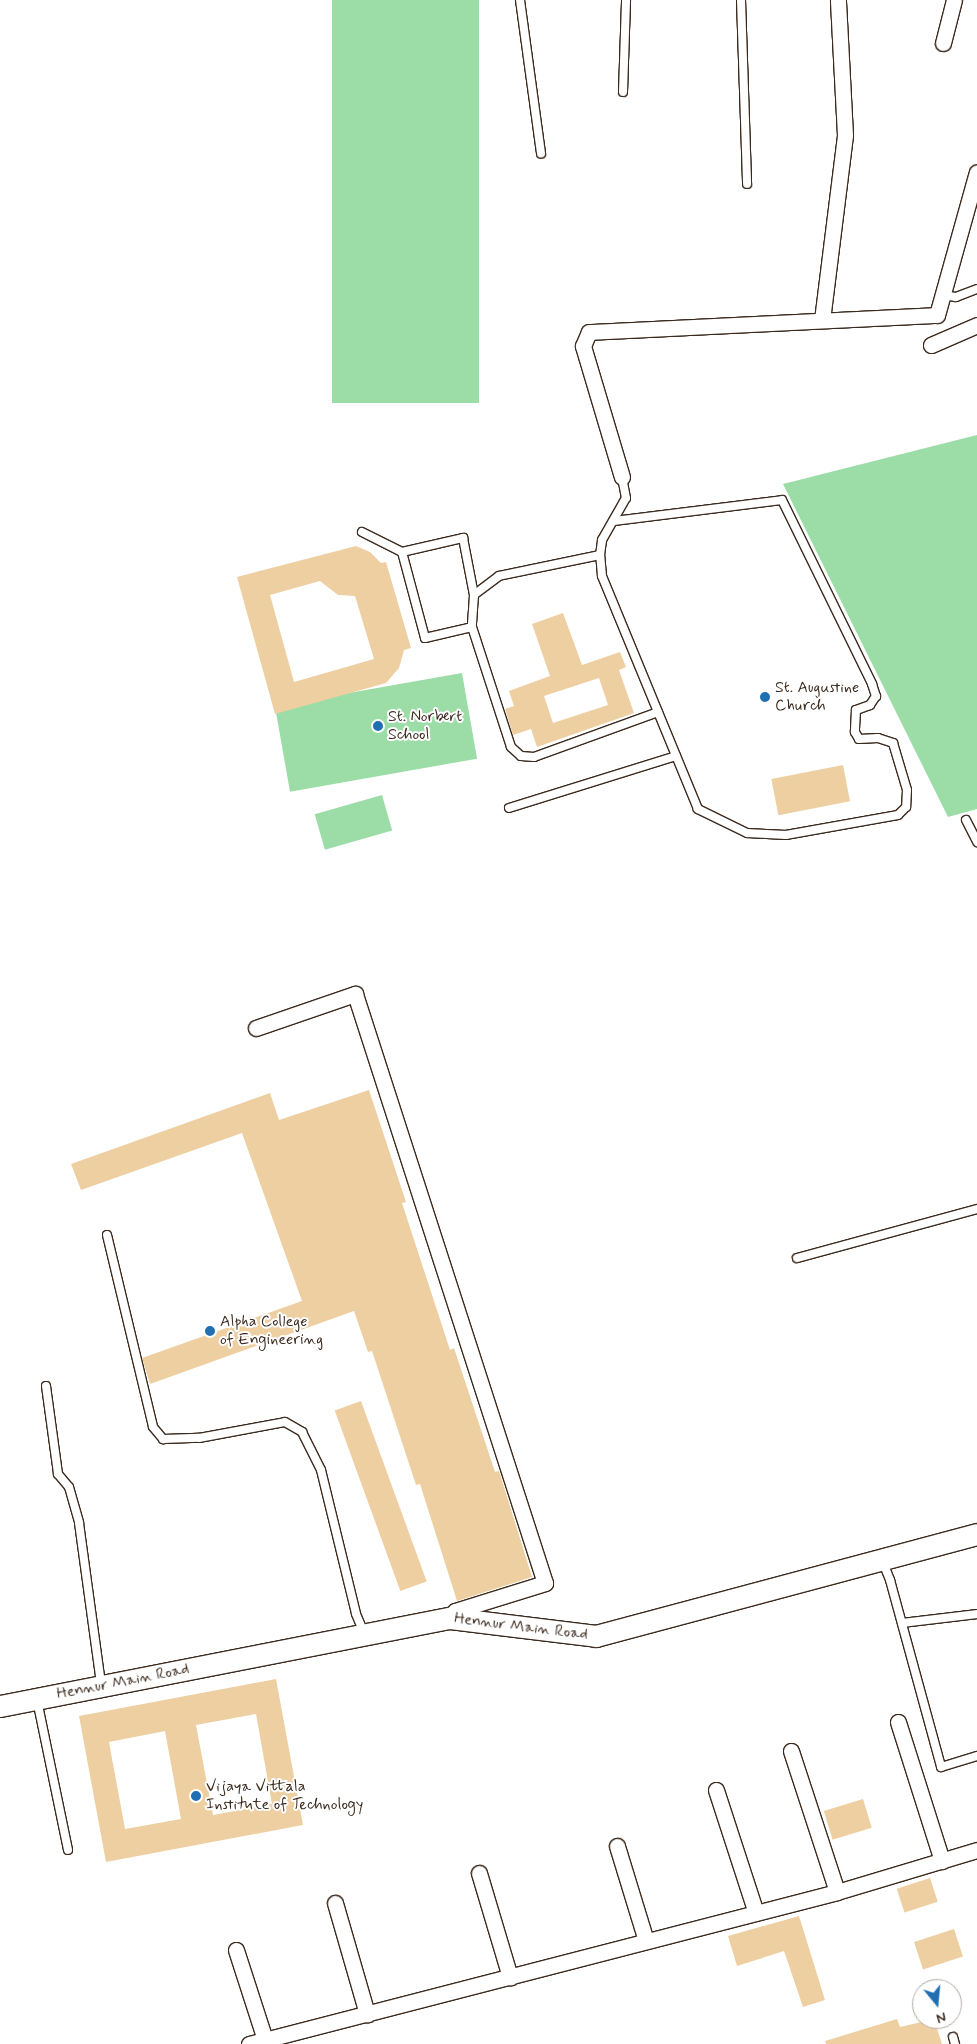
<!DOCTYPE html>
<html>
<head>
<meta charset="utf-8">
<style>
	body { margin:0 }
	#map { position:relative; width:977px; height:2044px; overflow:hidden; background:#fff; font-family:Mynerve,sans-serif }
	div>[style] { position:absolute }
	.green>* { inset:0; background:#9cdda7; transform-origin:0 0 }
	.building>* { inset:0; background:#eecfa1; transform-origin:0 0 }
	.roads { filter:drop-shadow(1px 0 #3b2a1e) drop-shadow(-1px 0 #3b2a1e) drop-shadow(0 1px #3b2a1e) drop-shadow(0 -1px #3b2a1e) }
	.service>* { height:8px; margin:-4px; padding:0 4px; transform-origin:4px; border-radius:4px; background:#fff }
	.minor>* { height:15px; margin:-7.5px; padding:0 7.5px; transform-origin:7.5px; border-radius:7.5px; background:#fff }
	.secondary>* { height:21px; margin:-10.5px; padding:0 10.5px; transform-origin:10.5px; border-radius:10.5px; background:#fff }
	.dots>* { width:14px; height:14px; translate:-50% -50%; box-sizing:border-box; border:2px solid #fff; border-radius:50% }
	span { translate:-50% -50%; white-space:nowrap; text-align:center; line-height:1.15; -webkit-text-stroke:4px #fff; paint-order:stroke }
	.poi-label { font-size:16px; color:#3b2a1e }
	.left { translate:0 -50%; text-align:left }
	.street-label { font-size:16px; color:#3b2a1e }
	.north { position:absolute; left:912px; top:1979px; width:50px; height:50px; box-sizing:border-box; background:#fff; border:1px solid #b1aaa5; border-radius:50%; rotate:163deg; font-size:14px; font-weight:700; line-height:20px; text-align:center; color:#3b2a1e }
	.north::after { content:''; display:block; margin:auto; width:18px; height:22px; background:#1f6fb2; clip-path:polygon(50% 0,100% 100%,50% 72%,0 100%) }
</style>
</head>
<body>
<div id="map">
	<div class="green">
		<div style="left:332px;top:0;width:147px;height:403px"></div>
		<div style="clip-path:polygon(977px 435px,977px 809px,948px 817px,783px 484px)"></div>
		<div style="left:462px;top:673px;width:87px;height:190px;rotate:80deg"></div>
		<div style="left:382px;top:795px;width:37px;height:70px;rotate:74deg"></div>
	</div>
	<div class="building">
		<div style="clip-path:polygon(evenodd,356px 546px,370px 552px,381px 563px,386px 562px,411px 648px,404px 650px,399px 668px,386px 683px,275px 714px,237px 577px,356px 546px,320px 581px,338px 595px,355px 596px,374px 659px,294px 682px,270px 595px,320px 581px)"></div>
		<div style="clip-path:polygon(evenodd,563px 613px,582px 665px,620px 652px,626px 667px,619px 670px,634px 713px,537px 747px,531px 729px,513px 735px,505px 709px,514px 706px,509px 691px,550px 676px,532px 624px,563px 613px,599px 678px,608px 705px,553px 723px,544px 696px,599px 678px)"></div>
		<div style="left:843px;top:765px;width:37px;height:73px;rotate:79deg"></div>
		<div style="clip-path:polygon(369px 1090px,406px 1202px,402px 1203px,450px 1350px,454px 1348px,495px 1472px,499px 1471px,532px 1577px,457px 1601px,420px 1484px,416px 1485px,372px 1351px,368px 1352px,354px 1311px,150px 1384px,142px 1358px,302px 1301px,242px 1133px,81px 1190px,71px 1164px,270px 1093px,279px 1120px)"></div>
		<div style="left:361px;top:1401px;width:192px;height:28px;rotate:70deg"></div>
		<div style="clip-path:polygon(evenodd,276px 1679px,303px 1825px,106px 1862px,79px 1716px,276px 1679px,256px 1714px,272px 1804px,213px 1815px,196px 1725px,256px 1714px,276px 1679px,165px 1731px,181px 1819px,125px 1829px,109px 1742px,165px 1731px)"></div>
		<div style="left:863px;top:1799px;width:30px;height:41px;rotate:73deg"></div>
		<div style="left:930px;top:1878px;width:25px;height:35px;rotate:72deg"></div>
		<div style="clip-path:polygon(799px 1916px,825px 2000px,803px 2007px,784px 1951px,737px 1966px,728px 1936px)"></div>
		<div style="left:954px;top:1929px;width:29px;height:42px;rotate:72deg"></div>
		<div style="clip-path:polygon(897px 2019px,900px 2027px,934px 2019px,942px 2044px,826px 2044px,825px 2041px)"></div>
	</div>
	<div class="roads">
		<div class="service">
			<div style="left:520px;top:0;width:155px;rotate:82.2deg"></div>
			<div style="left:741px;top:0;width:184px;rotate:88.1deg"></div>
			<div style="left:623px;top:92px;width:92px;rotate:-88.1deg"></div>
			<div style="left:942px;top:295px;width:14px;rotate:8deg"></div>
			<div style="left:956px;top:297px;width:22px;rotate:-21deg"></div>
			<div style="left:614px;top:521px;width:169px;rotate:-7.1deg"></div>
			<div style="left:782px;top:500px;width:205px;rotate:63.9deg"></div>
			<div style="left:872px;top:684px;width:13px;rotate:72deg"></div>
			<div style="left:876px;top:696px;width:11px;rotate:124deg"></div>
			<div style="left:870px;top:705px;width:15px;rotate:160deg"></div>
			<div style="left:856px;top:710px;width:22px;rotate:93deg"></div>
			<div style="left:855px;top:732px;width:8px;rotate:60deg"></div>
			<div style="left:859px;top:739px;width:19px;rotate:-3deg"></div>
			<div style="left:878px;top:738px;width:16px;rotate:18deg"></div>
			<div style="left:893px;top:743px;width:49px;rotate:73.4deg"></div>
			<div style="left:907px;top:790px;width:17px;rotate:93deg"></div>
			<div style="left:906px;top:807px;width:11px;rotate:135deg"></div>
			<div style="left:898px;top:815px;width:114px;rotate:169.9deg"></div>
			<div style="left:786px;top:835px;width:39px;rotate:-177deg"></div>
			<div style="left:747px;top:833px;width:55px;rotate:-153.9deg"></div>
			<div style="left:698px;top:809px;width:252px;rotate:-112.4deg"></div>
			<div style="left:602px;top:576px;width:21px;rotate:-95deg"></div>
			<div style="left:600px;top:555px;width:15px;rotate:-82deg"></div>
			<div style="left:602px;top:540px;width:48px;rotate:-60.3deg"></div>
			<div style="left:626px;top:498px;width:21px;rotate:-101deg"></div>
			<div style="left:362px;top:532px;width:45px;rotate:26.6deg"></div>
			<div style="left:402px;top:552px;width:89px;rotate:75deg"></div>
			<div style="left:425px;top:638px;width:48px;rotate:-13.2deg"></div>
			<div style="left:402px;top:552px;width:63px;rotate:-12.9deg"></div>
			<div style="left:463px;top:538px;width:58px;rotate:79.1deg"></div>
			<div style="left:600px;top:555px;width:103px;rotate:168.3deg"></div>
			<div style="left:499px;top:576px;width:31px;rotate:143deg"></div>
			<div style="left:474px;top:595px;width:32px;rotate:94deg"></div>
			<div style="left:472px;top:627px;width:126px;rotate:72deg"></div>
			<div style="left:511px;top:747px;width:13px;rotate:42deg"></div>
			<div style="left:521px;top:756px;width:13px;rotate:4deg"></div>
			<div style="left:534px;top:757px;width:132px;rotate:-19.9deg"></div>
			<div style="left:509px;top:808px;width:175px;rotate:-17.3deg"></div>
			<div style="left:966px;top:820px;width:25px;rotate:63deg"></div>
			<div style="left:107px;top:1235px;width:197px;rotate:76.5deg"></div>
			<div style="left:153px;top:1427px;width:16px;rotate:50deg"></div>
			<div style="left:163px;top:1439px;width:36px;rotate:-2deg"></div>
			<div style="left:199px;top:1438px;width:87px;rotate:-10.5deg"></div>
			<div style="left:285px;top:1422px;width:20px;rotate:30deg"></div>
			<div style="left:302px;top:1432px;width:42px;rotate:63.4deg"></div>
			<div style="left:321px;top:1470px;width:148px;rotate:76.3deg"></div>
			<div style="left:356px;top:1614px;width:21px;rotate:67deg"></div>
			<div style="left:797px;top:1258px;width:187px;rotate:-15.2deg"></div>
			<div style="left:46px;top:1386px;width:89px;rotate:82.2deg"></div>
			<div style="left:58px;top:1474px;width:17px;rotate:50deg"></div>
			<div style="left:69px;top:1487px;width:37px;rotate:74deg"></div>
			<div style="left:79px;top:1523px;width:162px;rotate:82.2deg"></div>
			<div style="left:882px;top:1560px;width:22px;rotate:68deg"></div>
			<div style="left:890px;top:1580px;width:194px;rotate:74.7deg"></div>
			<div style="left:941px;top:1767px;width:38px;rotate:-17deg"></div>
			<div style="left:902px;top:1623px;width:76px;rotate:-6.8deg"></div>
			<div style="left:37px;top:1700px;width:153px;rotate:78.3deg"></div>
			<div style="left:953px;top:2037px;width:7px;rotate:74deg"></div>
		</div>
		<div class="minor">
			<div style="left:943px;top:43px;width:44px;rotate:-75.7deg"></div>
			<div style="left:822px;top:320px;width:186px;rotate:-82.9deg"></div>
			<div style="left:845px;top:135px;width:135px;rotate:-93deg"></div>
			<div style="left:931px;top:345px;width:50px;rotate:-23.5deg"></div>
			<div style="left:622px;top:477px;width:137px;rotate:-106.6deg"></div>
			<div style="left:583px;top:346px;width:15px;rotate:-67deg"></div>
			<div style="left:589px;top:332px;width:348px;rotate:-2.8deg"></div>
			<div style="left:937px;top:315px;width:148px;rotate:-74.4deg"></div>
			<div style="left:256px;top:1028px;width:105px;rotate:-19deg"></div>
			<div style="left:355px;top:994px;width:619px;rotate:72.12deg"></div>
			<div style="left:545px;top:1583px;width:94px;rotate:162.7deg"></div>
			<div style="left:455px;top:1611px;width:9px;rotate:126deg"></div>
			<div style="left:898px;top:1722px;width:146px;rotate:72.4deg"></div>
			<div style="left:791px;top:1751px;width:148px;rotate:71.9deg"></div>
			<div style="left:716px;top:1790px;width:129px;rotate:72deg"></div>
			<div style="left:617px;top:1846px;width:99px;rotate:73deg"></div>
			<div style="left:479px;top:1873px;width:109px;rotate:73.4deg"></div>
			<div style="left:335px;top:1903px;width:116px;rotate:73.9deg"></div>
			<div style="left:236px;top:1950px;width:95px;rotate:72.1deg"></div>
			<div style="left:249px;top:2044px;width:607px;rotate:-14.49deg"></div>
			<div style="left:837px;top:1892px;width:146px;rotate:-16.7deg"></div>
		</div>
		<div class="secondary">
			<div style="left:0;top:1706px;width:459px;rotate:-11.1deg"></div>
			<div style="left:450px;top:1618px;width:147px;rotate:7deg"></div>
			<div style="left:596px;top:1636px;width:394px;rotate:-15deg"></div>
		</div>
	</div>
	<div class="dots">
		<div style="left:765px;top:697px;background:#1f6fb2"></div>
		<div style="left:378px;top:726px;background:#1f6fb2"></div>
		<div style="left:210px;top:1331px;background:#1f6fb2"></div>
		<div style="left:196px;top:1796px;background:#1f6fb2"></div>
	</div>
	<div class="poi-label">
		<span class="left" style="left:775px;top:697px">St. Augustine<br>Church</span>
		<span class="left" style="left:388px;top:726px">St. Norbert<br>School</span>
		<span class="left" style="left:220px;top:1331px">Alpha College<br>of Engineering</span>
		<span class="left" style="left:206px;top:1796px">Vijaya Vittala<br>Institute of Technology</span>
	</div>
	<div class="street-label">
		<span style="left:521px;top:1627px;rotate:7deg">Hennur Main Road</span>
		<span style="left:123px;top:1682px;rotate:-11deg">Hennur Main Road</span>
	</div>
	<div class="north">N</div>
</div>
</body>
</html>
